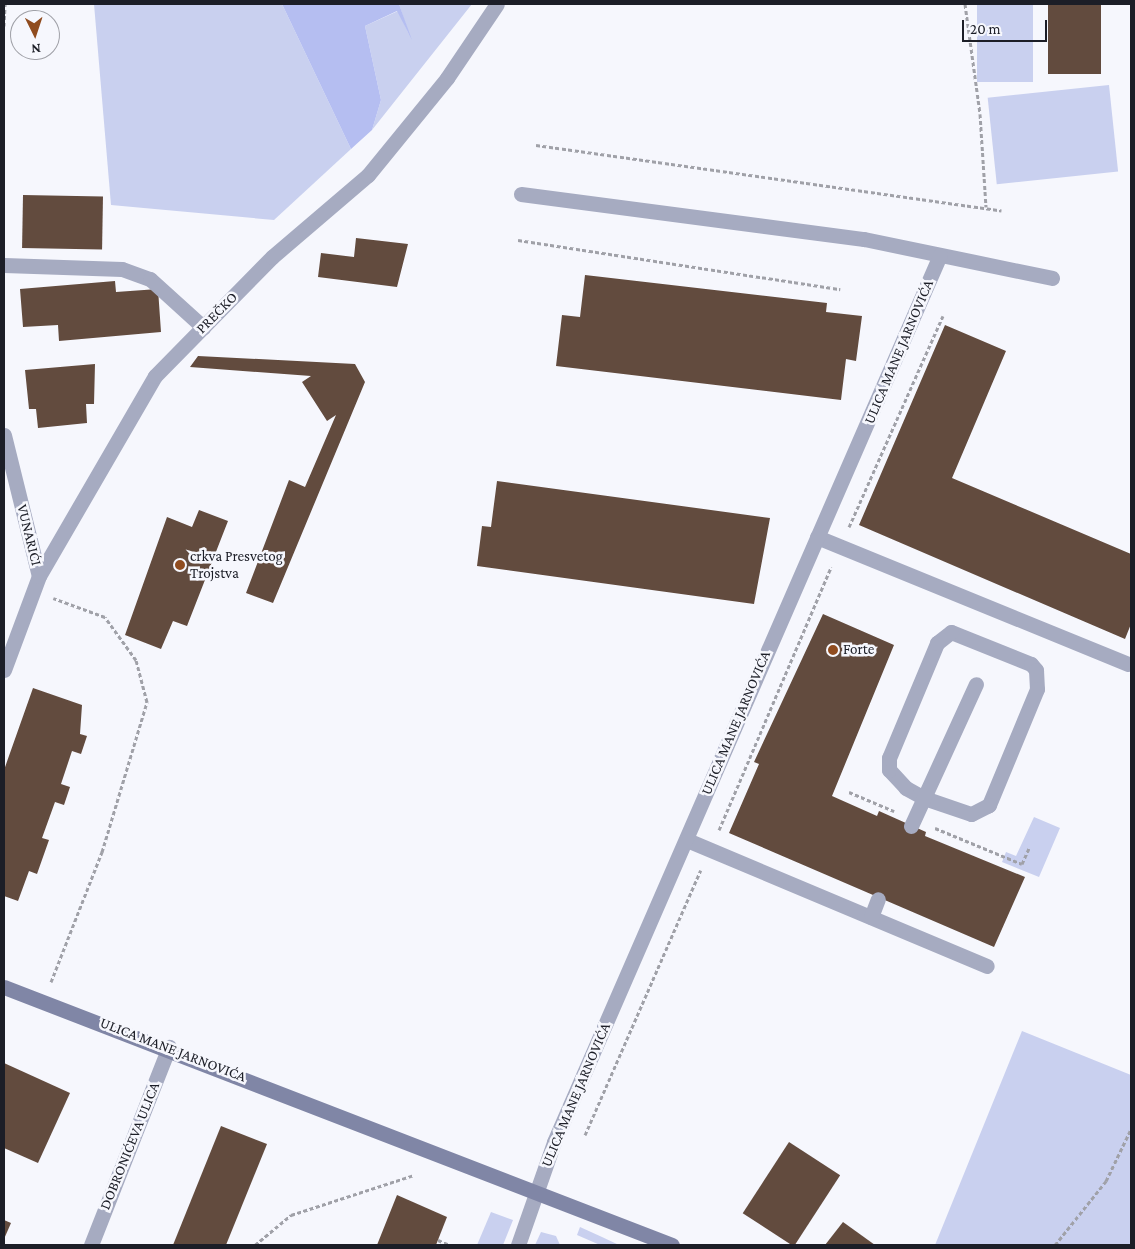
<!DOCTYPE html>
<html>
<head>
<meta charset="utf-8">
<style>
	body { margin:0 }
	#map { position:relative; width:1135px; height:1249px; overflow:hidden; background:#f6f7fd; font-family:"Crimson Pro",serif }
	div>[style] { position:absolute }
	.green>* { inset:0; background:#c9d0ef; transform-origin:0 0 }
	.forest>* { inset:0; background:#b5bef1 }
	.building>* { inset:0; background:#624b3e; transform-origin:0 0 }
	.path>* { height:3px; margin-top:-1.5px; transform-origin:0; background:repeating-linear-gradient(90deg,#a0a1a8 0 4px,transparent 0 6.5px) }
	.lane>* { height:15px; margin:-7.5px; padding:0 7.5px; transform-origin:7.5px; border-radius:7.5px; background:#a6abc1 }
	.street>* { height:15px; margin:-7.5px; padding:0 7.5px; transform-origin:7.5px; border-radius:7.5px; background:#a6abc1 }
	.secondary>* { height:15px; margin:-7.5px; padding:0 7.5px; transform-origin:7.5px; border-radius:7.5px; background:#8086a6 }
	.dots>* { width:14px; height:14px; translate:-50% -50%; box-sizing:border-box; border:2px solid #f6f7fd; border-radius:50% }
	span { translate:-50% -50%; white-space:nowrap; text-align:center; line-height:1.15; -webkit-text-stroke:5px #f6f7fd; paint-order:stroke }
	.street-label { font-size:15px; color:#1c1e27 }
	.poi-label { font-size:15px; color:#1c1e27 }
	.left { translate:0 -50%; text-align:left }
	.frame { position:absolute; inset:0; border:5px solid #1c1e27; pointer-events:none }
	.north { position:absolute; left:10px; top:10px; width:50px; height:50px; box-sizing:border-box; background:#f6f7fd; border:1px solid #9fa0a7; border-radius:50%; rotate:176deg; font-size:14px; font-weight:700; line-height:20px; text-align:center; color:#1c1e27 }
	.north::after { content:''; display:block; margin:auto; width:18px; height:22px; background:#904c1f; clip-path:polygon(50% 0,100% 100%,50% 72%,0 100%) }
	.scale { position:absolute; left:962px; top:20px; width:85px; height:22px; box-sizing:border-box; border:2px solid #1c1e27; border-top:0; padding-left:6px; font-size:15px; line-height:18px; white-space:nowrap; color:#1c1e27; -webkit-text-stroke:4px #f6f7fd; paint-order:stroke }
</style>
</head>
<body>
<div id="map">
	<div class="green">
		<div style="clip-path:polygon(94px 4px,282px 4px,351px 149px,274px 220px,111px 205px)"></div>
		<div style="clip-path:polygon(399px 4px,472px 4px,372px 130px,381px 100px,365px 26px,398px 11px,409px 34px)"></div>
		<div style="left:977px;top:4px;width:56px;height:78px"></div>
		<div style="left:1109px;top:85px;width:87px;height:122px;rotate:84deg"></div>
		<div style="clip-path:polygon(1034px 817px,1060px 828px,1039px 877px,1002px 862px,1006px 852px,1016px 856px)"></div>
		<div style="clip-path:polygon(1022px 1031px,1131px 1075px,1131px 1245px,935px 1245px)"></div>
		<div style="clip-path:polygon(491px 1212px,513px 1220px,503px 1245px,477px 1245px)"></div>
		<div style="clip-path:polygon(580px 1227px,602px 1237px,619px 1245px,600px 1245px,577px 1235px)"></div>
		<div style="clip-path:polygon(541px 1232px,556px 1236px,560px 1245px,535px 1245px)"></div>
	</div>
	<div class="forest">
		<div style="clip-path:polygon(282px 4px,399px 4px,412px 40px,397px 11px,365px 26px,381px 100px,372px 130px,351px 149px)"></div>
	</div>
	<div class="building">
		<div style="left:1048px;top:4px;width:53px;height:70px"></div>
		<div style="left:23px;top:195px;width:80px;height:53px;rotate:1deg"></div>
		<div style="clip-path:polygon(356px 238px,408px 244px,397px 287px,318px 277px,321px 253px,354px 257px)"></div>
		<div style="clip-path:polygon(585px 275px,827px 303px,826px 312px,862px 316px,856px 361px,846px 359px,841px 400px,556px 366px,562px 315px,580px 317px)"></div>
		<div style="clip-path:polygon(115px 281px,116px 292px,158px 289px,161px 332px,59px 341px,58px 325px,23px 327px,20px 289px)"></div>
		<div style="clip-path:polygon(945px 325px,1006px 351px,952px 478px,1131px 554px,1131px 624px,1125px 639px,859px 525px)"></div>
		<div style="clip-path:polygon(198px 356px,355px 364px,365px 382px,273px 603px,246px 593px,289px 480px,305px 487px,336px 415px,327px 421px,302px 382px,311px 376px,190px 367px)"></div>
		<div style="clip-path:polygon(95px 364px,94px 404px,86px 404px,87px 423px,38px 428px,36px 409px,29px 409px,25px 370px)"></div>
		<div style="clip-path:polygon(497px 481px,770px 518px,754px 604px,477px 566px,482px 526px,491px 527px)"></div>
		<div style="clip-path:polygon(199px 510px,228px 521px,187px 626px,173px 621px,161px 649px,125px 635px,167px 517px,192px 527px)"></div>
		<div style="clip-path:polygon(823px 614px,894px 645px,832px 796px,877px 816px,879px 811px,926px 832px,925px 836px,1025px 877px,994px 947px,729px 833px,759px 764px,754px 762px)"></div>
		<div style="clip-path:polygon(33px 688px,82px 705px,80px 734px,87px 736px,81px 754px,72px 751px,61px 784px,70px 787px,64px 805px,55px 802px,42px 838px,49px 840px,37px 874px,29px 871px,18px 901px,4px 896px,4px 770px)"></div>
		<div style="clip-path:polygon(4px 1063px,70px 1093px,38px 1163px,4px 1148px)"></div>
		<div style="clip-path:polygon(221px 1126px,267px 1144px,226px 1245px,173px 1245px)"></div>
		<div style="left:789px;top:1142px;width:61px;height:85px;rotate:33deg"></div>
		<div style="clip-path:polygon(397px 1195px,447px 1217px,436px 1245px,377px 1245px)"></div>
		<div style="clip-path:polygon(4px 1220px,11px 1223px,4px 1239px)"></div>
		<div style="clip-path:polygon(843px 1222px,875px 1245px,825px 1245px)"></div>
	</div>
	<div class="path">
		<div style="left:965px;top:4px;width:111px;rotate:82.2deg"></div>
		<div style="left:980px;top:114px;width:93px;rotate:86.3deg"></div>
		<div style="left:4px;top:26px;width:22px;rotate:-87deg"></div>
		<div style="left:536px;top:145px;width:470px;rotate:8deg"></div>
		<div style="left:518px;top:240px;width:326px;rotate:8.7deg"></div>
		<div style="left:849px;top:527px;width:231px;rotate:-66deg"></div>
		<div style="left:849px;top:792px;width:49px;rotate:22.9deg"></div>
		<div style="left:935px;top:828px;width:94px;rotate:22.5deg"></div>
		<div style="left:1022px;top:864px;width:17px;rotate:-66deg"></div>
		<div style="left:719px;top:830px;width:286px;rotate:-66.9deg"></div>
		<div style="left:51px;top:982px;width:140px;rotate:-68.6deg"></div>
		<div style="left:102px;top:852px;width:157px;rotate:-73.3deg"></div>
		<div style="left:147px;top:702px;width:43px;rotate:-104.7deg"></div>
		<div style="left:136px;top:660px;width:53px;rotate:-125.8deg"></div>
		<div style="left:105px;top:617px;width:55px;rotate:-159.9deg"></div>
		<div style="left:585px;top:1135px;width:289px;rotate:-66.4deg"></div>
		<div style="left:438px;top:1240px;width:13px;rotate:23deg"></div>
		<div style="left:255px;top:1245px;width:47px;rotate:-39.8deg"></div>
		<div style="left:291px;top:1215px;width:129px;rotate:-18deg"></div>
		<div style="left:1055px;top:1245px;width:82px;rotate:-51.4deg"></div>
		<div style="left:1106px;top:1181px;width:58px;rotate:-64.3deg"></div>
	</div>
	<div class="lane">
		<div style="left:4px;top:265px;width:118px;rotate:1.9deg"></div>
		<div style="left:122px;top:269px;width:30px;rotate:20deg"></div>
		<div style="left:150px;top:279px;width:72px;rotate:42.2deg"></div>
		<div style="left:817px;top:537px;width:336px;rotate:22.2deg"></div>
		<div style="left:951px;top:632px;width:86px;rotate:21.8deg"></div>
		<div style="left:1031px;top:664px;width:8px;rotate:50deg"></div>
		<div style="left:1036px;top:670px;width:19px;rotate:87deg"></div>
		<div style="left:1037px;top:689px;width:126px;rotate:112.5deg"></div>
		<div style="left:989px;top:805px;width:20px;rotate:153deg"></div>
		<div style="left:971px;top:814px;width:50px;rotate:-161.2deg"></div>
		<div style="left:924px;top:798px;width:21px;rotate:-151deg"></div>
		<div style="left:906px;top:788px;width:25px;rotate:-133deg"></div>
		<div style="left:889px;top:770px;width:12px;rotate:-90deg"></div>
		<div style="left:889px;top:758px;width:125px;rotate:-67.3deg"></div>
		<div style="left:937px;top:643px;width:18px;rotate:-38deg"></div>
		<div style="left:911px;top:826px;width:156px;rotate:-65.4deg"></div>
		<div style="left:687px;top:840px;width:325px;rotate:22.8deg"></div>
		<div style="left:871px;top:917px;width:19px;rotate:-69deg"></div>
	</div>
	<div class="street">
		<div style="left:521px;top:194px;width:346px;rotate:7.5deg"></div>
		<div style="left:864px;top:239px;width:192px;rotate:11.7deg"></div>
		<div style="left:4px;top:435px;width:145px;rotate:76.1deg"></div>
		<div style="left:4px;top:670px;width:100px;rotate:-69.6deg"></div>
		<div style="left:39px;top:576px;width:231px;rotate:-59.9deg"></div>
		<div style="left:155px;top:376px;width:167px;rotate:-45.5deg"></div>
		<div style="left:272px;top:257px;width:126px;rotate:-40.5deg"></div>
		<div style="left:368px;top:175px;width:125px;rotate:-50.8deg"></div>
		<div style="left:447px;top:78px;width:89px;rotate:-56deg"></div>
		<div style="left:91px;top:1245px;width:213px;rotate:-68.5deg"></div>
		<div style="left:518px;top:1245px;width:109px;rotate:-70.7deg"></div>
		<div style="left:554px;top:1142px;width:967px;rotate:-66.48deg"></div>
	</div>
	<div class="secondary">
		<div style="left:4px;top:987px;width:716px;rotate:21.12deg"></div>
	</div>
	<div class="dots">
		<div style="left:180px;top:565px;background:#904c1f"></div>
		<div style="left:833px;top:650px;background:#904c1f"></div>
	</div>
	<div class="street-label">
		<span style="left:217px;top:313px;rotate:-45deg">PREČKO</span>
		<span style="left:899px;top:352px;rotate:-67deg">ULICA MANE JARNOVIĆA</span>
		<span style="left:29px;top:535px;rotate:76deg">VUNARIĆI</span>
		<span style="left:736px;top:723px;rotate:-67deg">ULICA MANE JARNOVIĆA</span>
		<span style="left:173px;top:1050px;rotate:21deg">ULICA MANE JARNOVIĆA</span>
		<span style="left:576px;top:1095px;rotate:-67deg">ULICA MANE JARNOVIĆA</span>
		<span style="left:130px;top:1146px;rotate:-68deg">DOBRONIĆEVA ULICA</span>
	</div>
	<div class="poi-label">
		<span class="left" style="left:190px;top:565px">crkva Presvetog<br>Trojstva</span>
		<span class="left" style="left:843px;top:650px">Forte</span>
	</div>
	<div class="frame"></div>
	<div class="north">N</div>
	<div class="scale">20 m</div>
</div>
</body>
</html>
